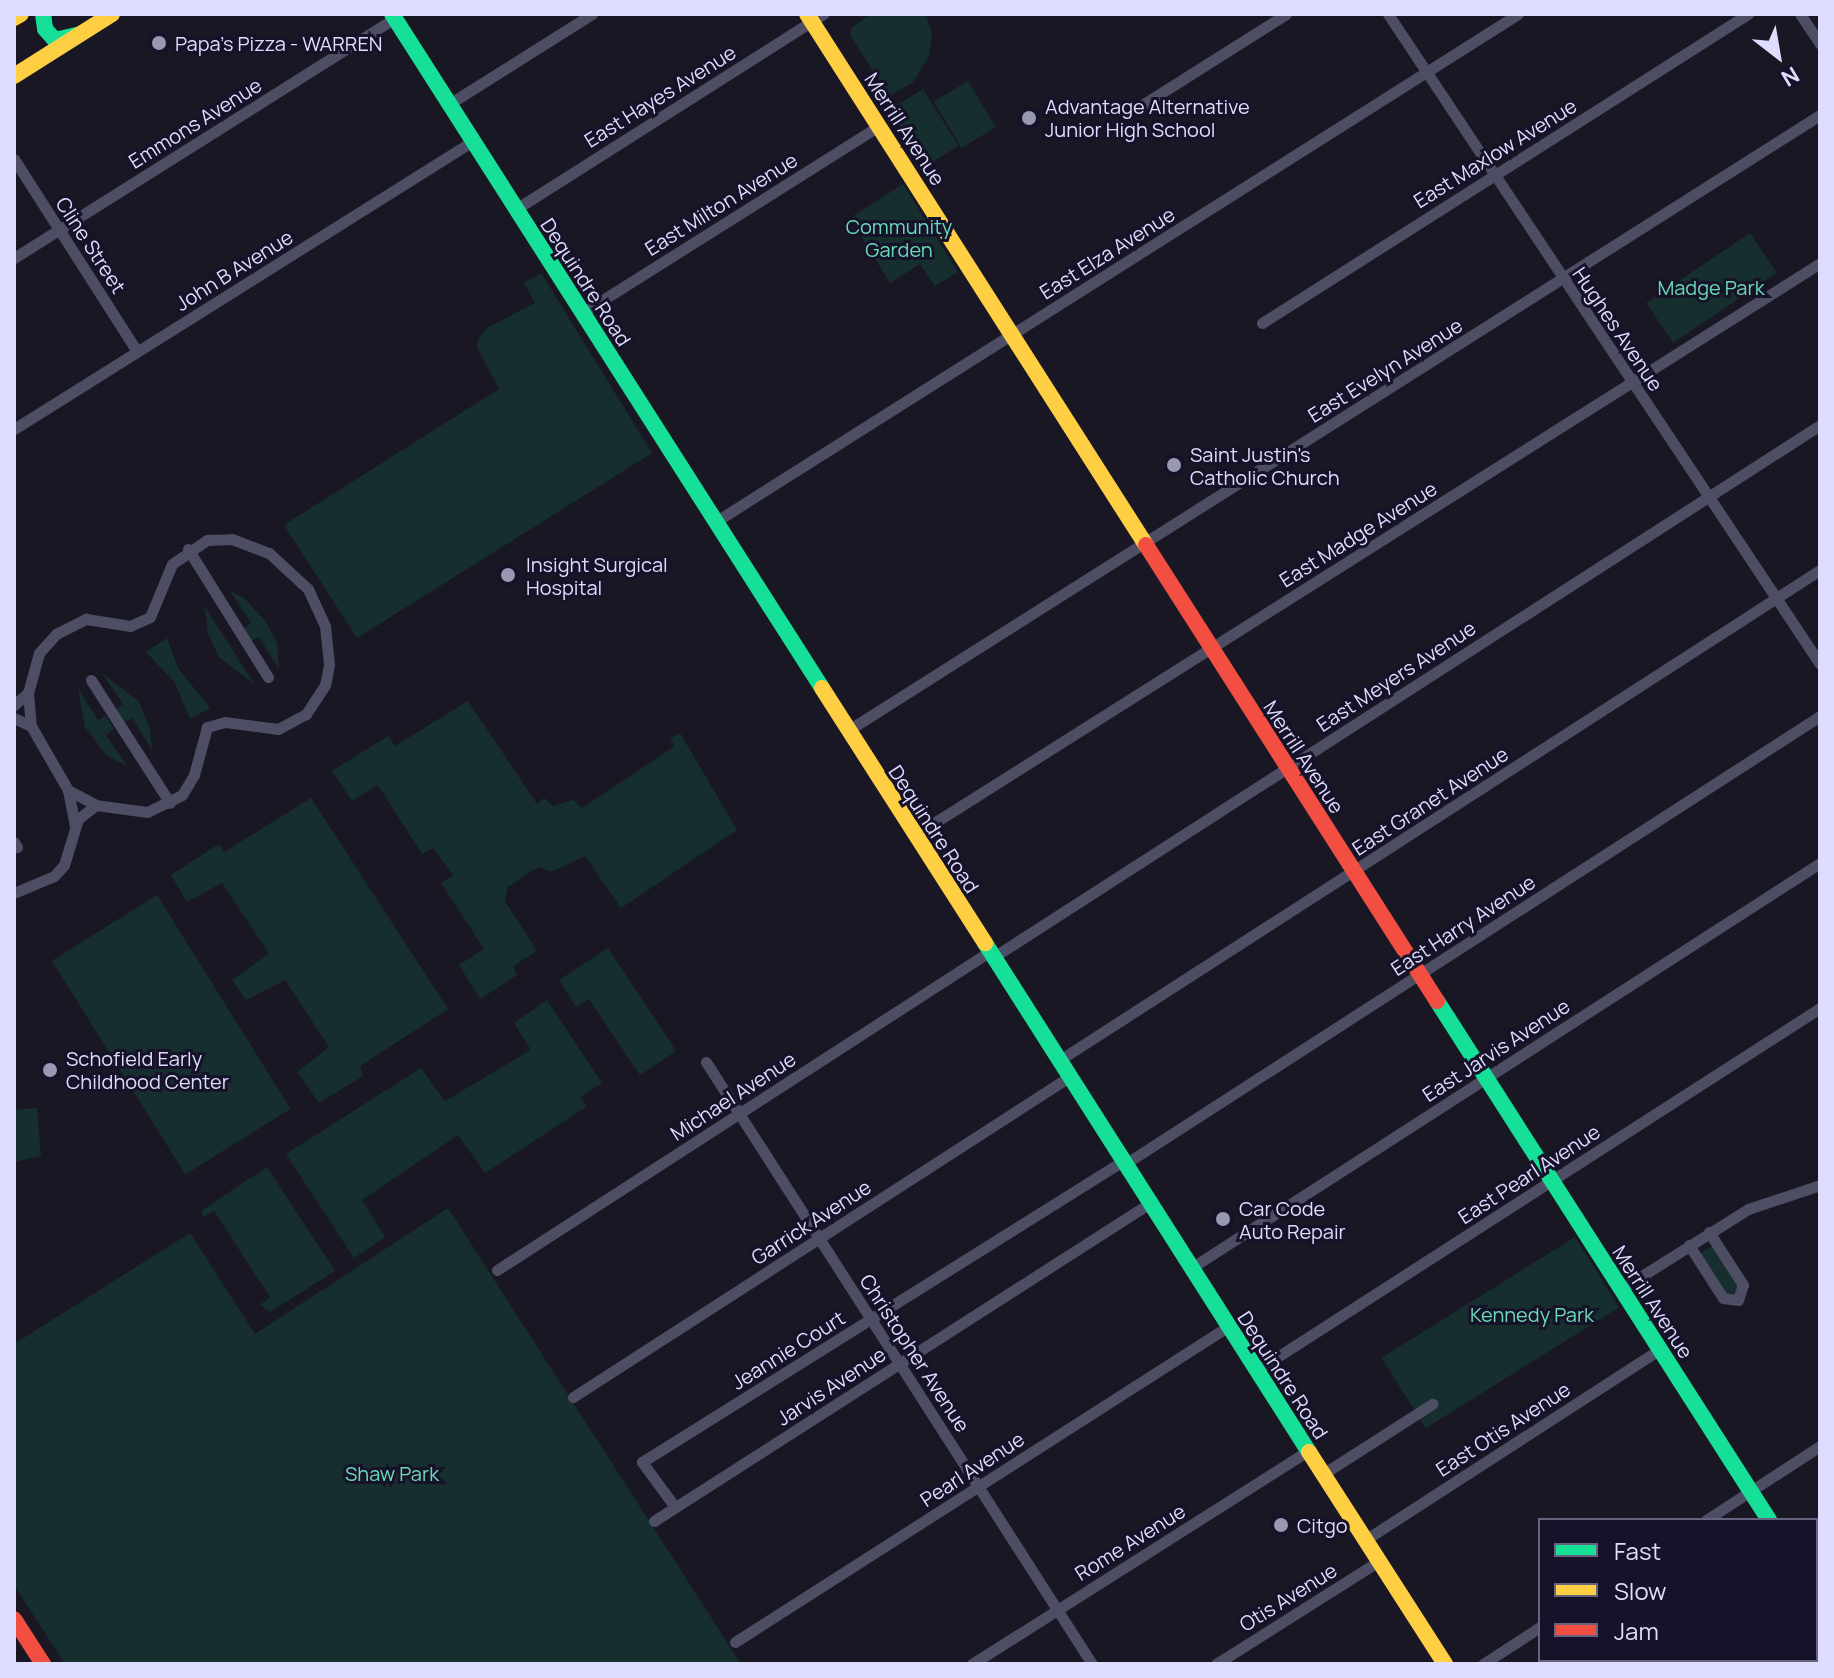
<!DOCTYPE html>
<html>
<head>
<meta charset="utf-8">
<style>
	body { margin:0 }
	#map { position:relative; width:1834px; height:1678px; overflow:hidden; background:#191724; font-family:Manrope,sans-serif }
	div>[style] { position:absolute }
	.green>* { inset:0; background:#162f2e; transform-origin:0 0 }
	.street>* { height:11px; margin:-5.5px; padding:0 5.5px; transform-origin:5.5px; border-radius:5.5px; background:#4d4d64 }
	.fast>* { height:16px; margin:-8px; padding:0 8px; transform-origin:8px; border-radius:8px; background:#16e098 }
	.slow>* { height:16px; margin:-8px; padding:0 8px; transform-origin:8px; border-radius:8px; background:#ffcf43 }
	.jam>* { height:16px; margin:-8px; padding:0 8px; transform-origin:8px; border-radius:8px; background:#f24e42 }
	.dots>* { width:22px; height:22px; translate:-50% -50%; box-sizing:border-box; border:4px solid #151229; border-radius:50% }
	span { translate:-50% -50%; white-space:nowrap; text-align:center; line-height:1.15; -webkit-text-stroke:6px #151229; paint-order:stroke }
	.poi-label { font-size:20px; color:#deddfd }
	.left { translate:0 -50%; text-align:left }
	.street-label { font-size:20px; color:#deddfd }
	.park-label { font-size:20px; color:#6bdab6 }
	.frame { position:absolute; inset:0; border:16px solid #deddfd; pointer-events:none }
	.legend { position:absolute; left:1538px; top:1518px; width:280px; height:144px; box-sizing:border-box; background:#151229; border:2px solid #65637e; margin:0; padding:10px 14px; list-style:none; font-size:24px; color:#deddfd }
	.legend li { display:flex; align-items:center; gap:16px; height:40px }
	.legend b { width:40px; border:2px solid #65637e }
	.north { position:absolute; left:1738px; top:16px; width:80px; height:80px; -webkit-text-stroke:6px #151229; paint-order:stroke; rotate:149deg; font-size:22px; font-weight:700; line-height:32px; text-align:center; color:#deddfd }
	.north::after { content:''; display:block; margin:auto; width:28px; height:36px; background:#deddfd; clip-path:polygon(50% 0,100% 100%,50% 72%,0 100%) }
</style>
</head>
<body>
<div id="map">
	<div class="green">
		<div style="clip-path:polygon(872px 14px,926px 14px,932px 34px,929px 56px,913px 82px,889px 96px,850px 35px,852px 27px)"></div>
		<div style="left:968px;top:81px;width:54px;height:40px;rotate:59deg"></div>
		<div style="left:923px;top:89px;width:67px;height:40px;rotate:58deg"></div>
		<div style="clip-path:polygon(903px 184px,958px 272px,935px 286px,920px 264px,890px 283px,850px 218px)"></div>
		<div style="left:1750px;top:233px;width:48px;height:125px;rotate:56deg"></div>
		<div style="clip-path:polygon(541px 273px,652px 453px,357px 638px,284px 525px,499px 389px,477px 347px,478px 339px,487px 328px,535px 303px,524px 283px)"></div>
		<div style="clip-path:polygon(230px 591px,244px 598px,266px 622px,277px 643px,279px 669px,259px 637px,251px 641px,243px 630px,251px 623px)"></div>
		<div style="clip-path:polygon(205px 607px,239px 660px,254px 684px,219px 657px,208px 634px)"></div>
		<div style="clip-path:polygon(167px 638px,178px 668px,210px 708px,190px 719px,175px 683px,146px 652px)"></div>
		<div style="clip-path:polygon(102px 673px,139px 702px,150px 728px,152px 750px,132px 718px,123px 723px,115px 710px,123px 704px)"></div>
		<div style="clip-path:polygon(78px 688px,98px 720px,106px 716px,114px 729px,106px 735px,127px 766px,106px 755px,85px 727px)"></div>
		<div style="clip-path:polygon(468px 701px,537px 804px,544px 798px,553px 806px,573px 800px,582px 808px,675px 746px,670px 738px,680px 733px,737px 830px,621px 908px,585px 856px,551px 872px,539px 867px,528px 873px,508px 887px,505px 901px,537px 951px,513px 966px,517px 975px,480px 999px,459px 965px,484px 949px,441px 883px,453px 875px,433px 848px,422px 854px,378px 785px,352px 801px,332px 771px,388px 736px,395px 746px)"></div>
		<div style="clip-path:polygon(311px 798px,448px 1009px,360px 1066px,363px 1076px,319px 1103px,297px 1072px,329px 1047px,285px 980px,246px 1000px,232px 980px,269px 954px,222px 883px,187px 902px,171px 875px,219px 844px,224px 852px)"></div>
		<div style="left:157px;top:895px;width:252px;height:124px;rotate:58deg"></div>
		<div style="clip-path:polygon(608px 948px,676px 1051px,640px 1075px,589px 999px,576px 1007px,559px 980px)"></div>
		<div style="clip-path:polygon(547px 1000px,602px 1083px,581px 1097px,586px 1107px,485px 1173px,458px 1135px,362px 1200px,385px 1237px,354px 1258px,286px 1154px,421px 1068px,445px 1101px,531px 1050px,514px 1023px)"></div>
		<div style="clip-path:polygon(37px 1108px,41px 1156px,14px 1162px,14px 1110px)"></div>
		<div style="clip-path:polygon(267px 1167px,335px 1271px,270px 1312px,260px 1305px,270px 1297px,214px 1211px,203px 1217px,201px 1211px)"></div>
		<div style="clip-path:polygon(448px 1208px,741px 1664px,65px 1664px,14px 1585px,14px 1344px,190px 1233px,255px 1334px)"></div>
		<div style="left:1575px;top:1237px;width:83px;height:228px;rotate:58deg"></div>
		<div style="clip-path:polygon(1712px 1246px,1738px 1286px,1736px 1295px,1727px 1294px,1701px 1253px)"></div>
	</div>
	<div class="street">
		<div style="left:1388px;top:14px;width:780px;rotate:56.39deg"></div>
		<div style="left:1800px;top:14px;width:36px;rotate:56deg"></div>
		<div style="left:449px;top:104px;width:169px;rotate:-32.2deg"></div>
		<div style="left:1139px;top:107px;width:174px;rotate:-32.3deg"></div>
		<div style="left:14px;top:159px;width:228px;rotate:57.4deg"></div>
		<div style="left:516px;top:209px;width:364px;rotate:-32.4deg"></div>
		<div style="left:14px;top:258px;width:450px;rotate:-32.2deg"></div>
		<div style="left:582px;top:313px;width:351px;rotate:-32.2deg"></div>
		<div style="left:1262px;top:323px;width:576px;rotate:-32.45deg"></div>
		<div style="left:14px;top:429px;width:542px;rotate:-32.11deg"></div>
		<div style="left:715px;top:522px;width:950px;rotate:-32.32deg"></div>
		<div style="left:188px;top:549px;width:151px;rotate:58deg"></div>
		<div style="left:91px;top:680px;width:146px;rotate:57.3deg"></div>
		<div style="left:28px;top:693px;width:33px;rotate:85deg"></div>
		<div style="left:14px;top:705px;width:18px;rotate:-41deg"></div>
		<div style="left:28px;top:693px;width:41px;rotate:-74.6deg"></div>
		<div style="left:39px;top:653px;width:25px;rotate:-48deg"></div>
		<div style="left:56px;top:634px;width:34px;rotate:-27deg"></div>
		<div style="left:86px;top:619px;width:45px;rotate:9deg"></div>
		<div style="left:130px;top:626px;width:22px;rotate:-24deg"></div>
		<div style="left:150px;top:617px;width:57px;rotate:-67.5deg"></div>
		<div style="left:172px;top:564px;width:42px;rotate:-34.4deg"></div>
		<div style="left:207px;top:540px;width:25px;rotate:-2deg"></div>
		<div style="left:232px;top:539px;width:40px;rotate:21deg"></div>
		<div style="left:269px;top:553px;width:53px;rotate:42.7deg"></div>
		<div style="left:308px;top:589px;width:41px;rotate:65.3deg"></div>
		<div style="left:325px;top:626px;width:39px;rotate:84deg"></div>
		<div style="left:329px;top:665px;width:20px;rotate:101deg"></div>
		<div style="left:325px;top:685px;width:35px;rotate:123deg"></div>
		<div style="left:306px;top:714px;width:32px;rotate:152deg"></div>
		<div style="left:278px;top:729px;width:53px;rotate:-172.5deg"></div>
		<div style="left:225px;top:722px;width:19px;rotate:164deg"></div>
		<div style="left:207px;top:727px;width:50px;rotate:105.2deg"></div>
		<div style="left:194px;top:775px;width:23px;rotate:121deg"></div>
		<div style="left:182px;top:795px;width:39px;rotate:154deg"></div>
		<div style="left:147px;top:812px;width:51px;rotate:-172.2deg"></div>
		<div style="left:96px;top:805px;width:23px;rotate:142deg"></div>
		<div style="left:78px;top:819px;width:48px;rotate:106.9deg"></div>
		<div style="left:64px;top:865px;width:15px;rotate:132deg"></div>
		<div style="left:54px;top:876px;width:43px;rotate:157deg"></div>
		<div style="left:14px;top:718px;width:19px;rotate:25deg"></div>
		<div style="left:31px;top:726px;width:74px;rotate:60deg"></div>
		<div style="left:68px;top:790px;width:36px;rotate:79deg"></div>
		<div style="left:847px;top:731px;width:1152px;rotate:-32.34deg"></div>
		<div style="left:68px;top:790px;width:32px;rotate:28deg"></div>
		<div style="left:915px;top:835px;width:1071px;rotate:-32.29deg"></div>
		<div style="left:14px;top:842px;width:6px;rotate:59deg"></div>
		<div style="left:992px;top:958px;width:985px;rotate:-32.77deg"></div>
		<div style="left:1058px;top:1061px;width:906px;rotate:-32.8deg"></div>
		<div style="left:706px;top:1062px;width:715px;rotate:57.33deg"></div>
		<div style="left:1125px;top:1164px;width:827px;rotate:-32.81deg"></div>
		<div style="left:1689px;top:1245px;width:63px;rotate:57.3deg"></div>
		<div style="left:1723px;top:1298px;width:15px;rotate:8deg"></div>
		<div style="left:1738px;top:1300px;width:16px;rotate:-72deg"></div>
		<div style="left:1743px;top:1285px;width:63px;rotate:-122.7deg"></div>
		<div style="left:1191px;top:1268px;width:748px;rotate:-32.78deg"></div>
		<div style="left:497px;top:1270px;width:586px;rotate:-32.88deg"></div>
		<div style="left:1621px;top:1289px;width:150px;rotate:-32.2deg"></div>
		<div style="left:1748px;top:1209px;width:76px;rotate:-18.4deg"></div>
		<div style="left:1257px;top:1370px;width:669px;rotate:-32.74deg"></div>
		<div style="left:573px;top:1397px;width:590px;rotate:-32.83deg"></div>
		<div style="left:1323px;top:1474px;width:130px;rotate:-32.7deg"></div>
		<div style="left:675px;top:1507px;width:56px;rotate:-126.3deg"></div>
		<div style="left:642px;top:1462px;width:567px;rotate:-32.04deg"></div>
		<div style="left:1706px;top:1520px;width:136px;rotate:-33deg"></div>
		<div style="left:654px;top:1521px;width:589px;rotate:-32.67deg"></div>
		<div style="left:1365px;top:1540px;width:351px;rotate:-32.9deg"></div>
		<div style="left:1816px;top:1594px;width:7px;rotate:56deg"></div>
		<div style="left:735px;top:1642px;width:586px;rotate:-32.61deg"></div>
		<div style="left:972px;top:1664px;width:398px;rotate:-32.4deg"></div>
		<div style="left:1216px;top:1664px;width:193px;rotate:-32.3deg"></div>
		<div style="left:1483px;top:1664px;width:68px;rotate:-33deg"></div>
		<div style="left:1710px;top:1664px;width:7px;rotate:-34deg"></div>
	</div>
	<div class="fast">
		<div style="left:43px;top:14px;width:15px;rotate:82deg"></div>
		<div style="left:45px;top:29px;width:15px;rotate:48deg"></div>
		<div style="left:55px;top:40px;width:23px;rotate:-13deg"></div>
		<div style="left:392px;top:14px;width:799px;rotate:57.46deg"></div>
		<div style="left:985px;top:943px;width:603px;rotate:57.52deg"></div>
		<div style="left:1437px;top:1001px;width:616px;rotate:57.39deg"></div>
	</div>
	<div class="slow">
		<div style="left:807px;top:14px;width:630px;rotate:57.45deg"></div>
		<div style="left:14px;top:18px;width:8px;rotate:-30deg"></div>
		<div style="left:14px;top:76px;width:116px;rotate:-32.3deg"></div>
		<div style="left:822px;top:688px;width:303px;rotate:57.4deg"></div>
		<div style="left:1309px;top:1452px;width:252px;rotate:57.3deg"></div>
	</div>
	<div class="jam">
		<div style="left:1146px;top:545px;width:541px;rotate:57.46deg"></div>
		<div style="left:14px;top:1619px;width:54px;rotate:57.2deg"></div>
	</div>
	<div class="dots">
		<div style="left:159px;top:43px;background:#9998b1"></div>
		<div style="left:1029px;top:118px;background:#9998b1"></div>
		<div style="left:1174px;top:465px;background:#9998b1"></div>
		<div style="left:508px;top:575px;background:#9998b1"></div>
		<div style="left:50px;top:1070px;background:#9998b1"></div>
		<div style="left:1223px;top:1219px;background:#9998b1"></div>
		<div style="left:1281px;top:1525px;background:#9998b1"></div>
	</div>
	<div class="poi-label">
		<span class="left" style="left:175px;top:43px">Papa's Pizza - WARREN</span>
		<span class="left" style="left:1045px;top:118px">Advantage Alternative<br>Junior High School</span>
		<span class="left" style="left:1190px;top:466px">Saint Justin's<br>Catholic Church</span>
		<span class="left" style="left:526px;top:576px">Insight Surgical<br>Hospital</span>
		<span class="left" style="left:66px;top:1070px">Schofield Early<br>Childhood Center</span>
		<span class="left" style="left:1239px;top:1220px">Car Code<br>Auto Repair</span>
		<span class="left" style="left:1297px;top:1525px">Citgo</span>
	</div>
	<div class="street-label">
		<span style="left:660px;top:96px;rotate:-32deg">East Hayes Avenue</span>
		<span style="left:195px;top:123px;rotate:-32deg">Emmons Avenue</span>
		<span style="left:905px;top:129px;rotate:57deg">Merrill Avenue</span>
		<span style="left:1495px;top:153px;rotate:-32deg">East Maxlow Avenue</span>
		<span style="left:721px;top:204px;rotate:-32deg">East Milton Avenue</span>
		<span style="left:91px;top:245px;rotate:57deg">Cline Street</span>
		<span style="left:1107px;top:253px;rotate:-32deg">East Elza Avenue</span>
		<span style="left:234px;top:270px;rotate:-32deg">John B Avenue</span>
		<span style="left:586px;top:282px;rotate:57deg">Dequindre Road</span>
		<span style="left:1618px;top:329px;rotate:56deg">Hughes Avenue</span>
		<span style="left:1385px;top:370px;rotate:-32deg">East Evelyn Avenue</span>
		<span style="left:1358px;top:534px;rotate:-32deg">East Madge Avenue</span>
		<span style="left:1396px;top:676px;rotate:-33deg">East Meyers Avenue</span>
		<span style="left:1304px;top:757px;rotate:57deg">Merrill Avenue</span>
		<span style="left:1430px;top:801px;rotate:-33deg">East Granet Avenue</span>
		<span style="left:934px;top:829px;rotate:57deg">Dequindre Road</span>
		<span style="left:1463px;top:925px;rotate:-33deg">East Harry Avenue</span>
		<span style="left:1496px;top:1050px;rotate:-33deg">East Jarvis Avenue</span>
		<span style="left:733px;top:1096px;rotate:-33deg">Michael Avenue</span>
		<span style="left:1529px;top:1174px;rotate:-33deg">East Pearl Avenue</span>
		<span style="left:811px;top:1222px;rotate:-33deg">Garrick Avenue</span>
		<span style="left:1653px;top:1302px;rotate:57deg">Merrill Avenue</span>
		<span style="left:788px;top:1350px;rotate:-32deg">Jeannie Court</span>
		<span style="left:915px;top:1353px;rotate:57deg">Christopher Avenue</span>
		<span style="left:1283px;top:1375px;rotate:57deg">Dequindre Road</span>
		<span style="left:831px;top:1386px;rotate:-33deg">Jarvis Avenue</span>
		<span style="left:1503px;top:1429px;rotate:-33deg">East Otis Avenue</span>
		<span style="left:972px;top:1469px;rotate:-33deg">Pearl Avenue</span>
		<span style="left:1130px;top:1542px;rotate:-32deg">Rome Avenue</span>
		<span style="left:1288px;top:1597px;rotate:-32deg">Otis Avenue</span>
	</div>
	<div class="park-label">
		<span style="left:899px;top:238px">Community<br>Garden</span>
		<span style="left:1711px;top:287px">Madge Park</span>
		<span style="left:1532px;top:1314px">Kennedy Park</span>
		<span style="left:392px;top:1473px">Shaw Park</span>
	</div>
	<div class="frame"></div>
	<ul class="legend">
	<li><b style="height:10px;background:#16e098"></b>Fast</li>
	<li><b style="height:10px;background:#ffcf43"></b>Slow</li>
	<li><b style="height:10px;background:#f24e42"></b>Jam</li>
	</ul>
	<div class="north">N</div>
</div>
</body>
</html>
